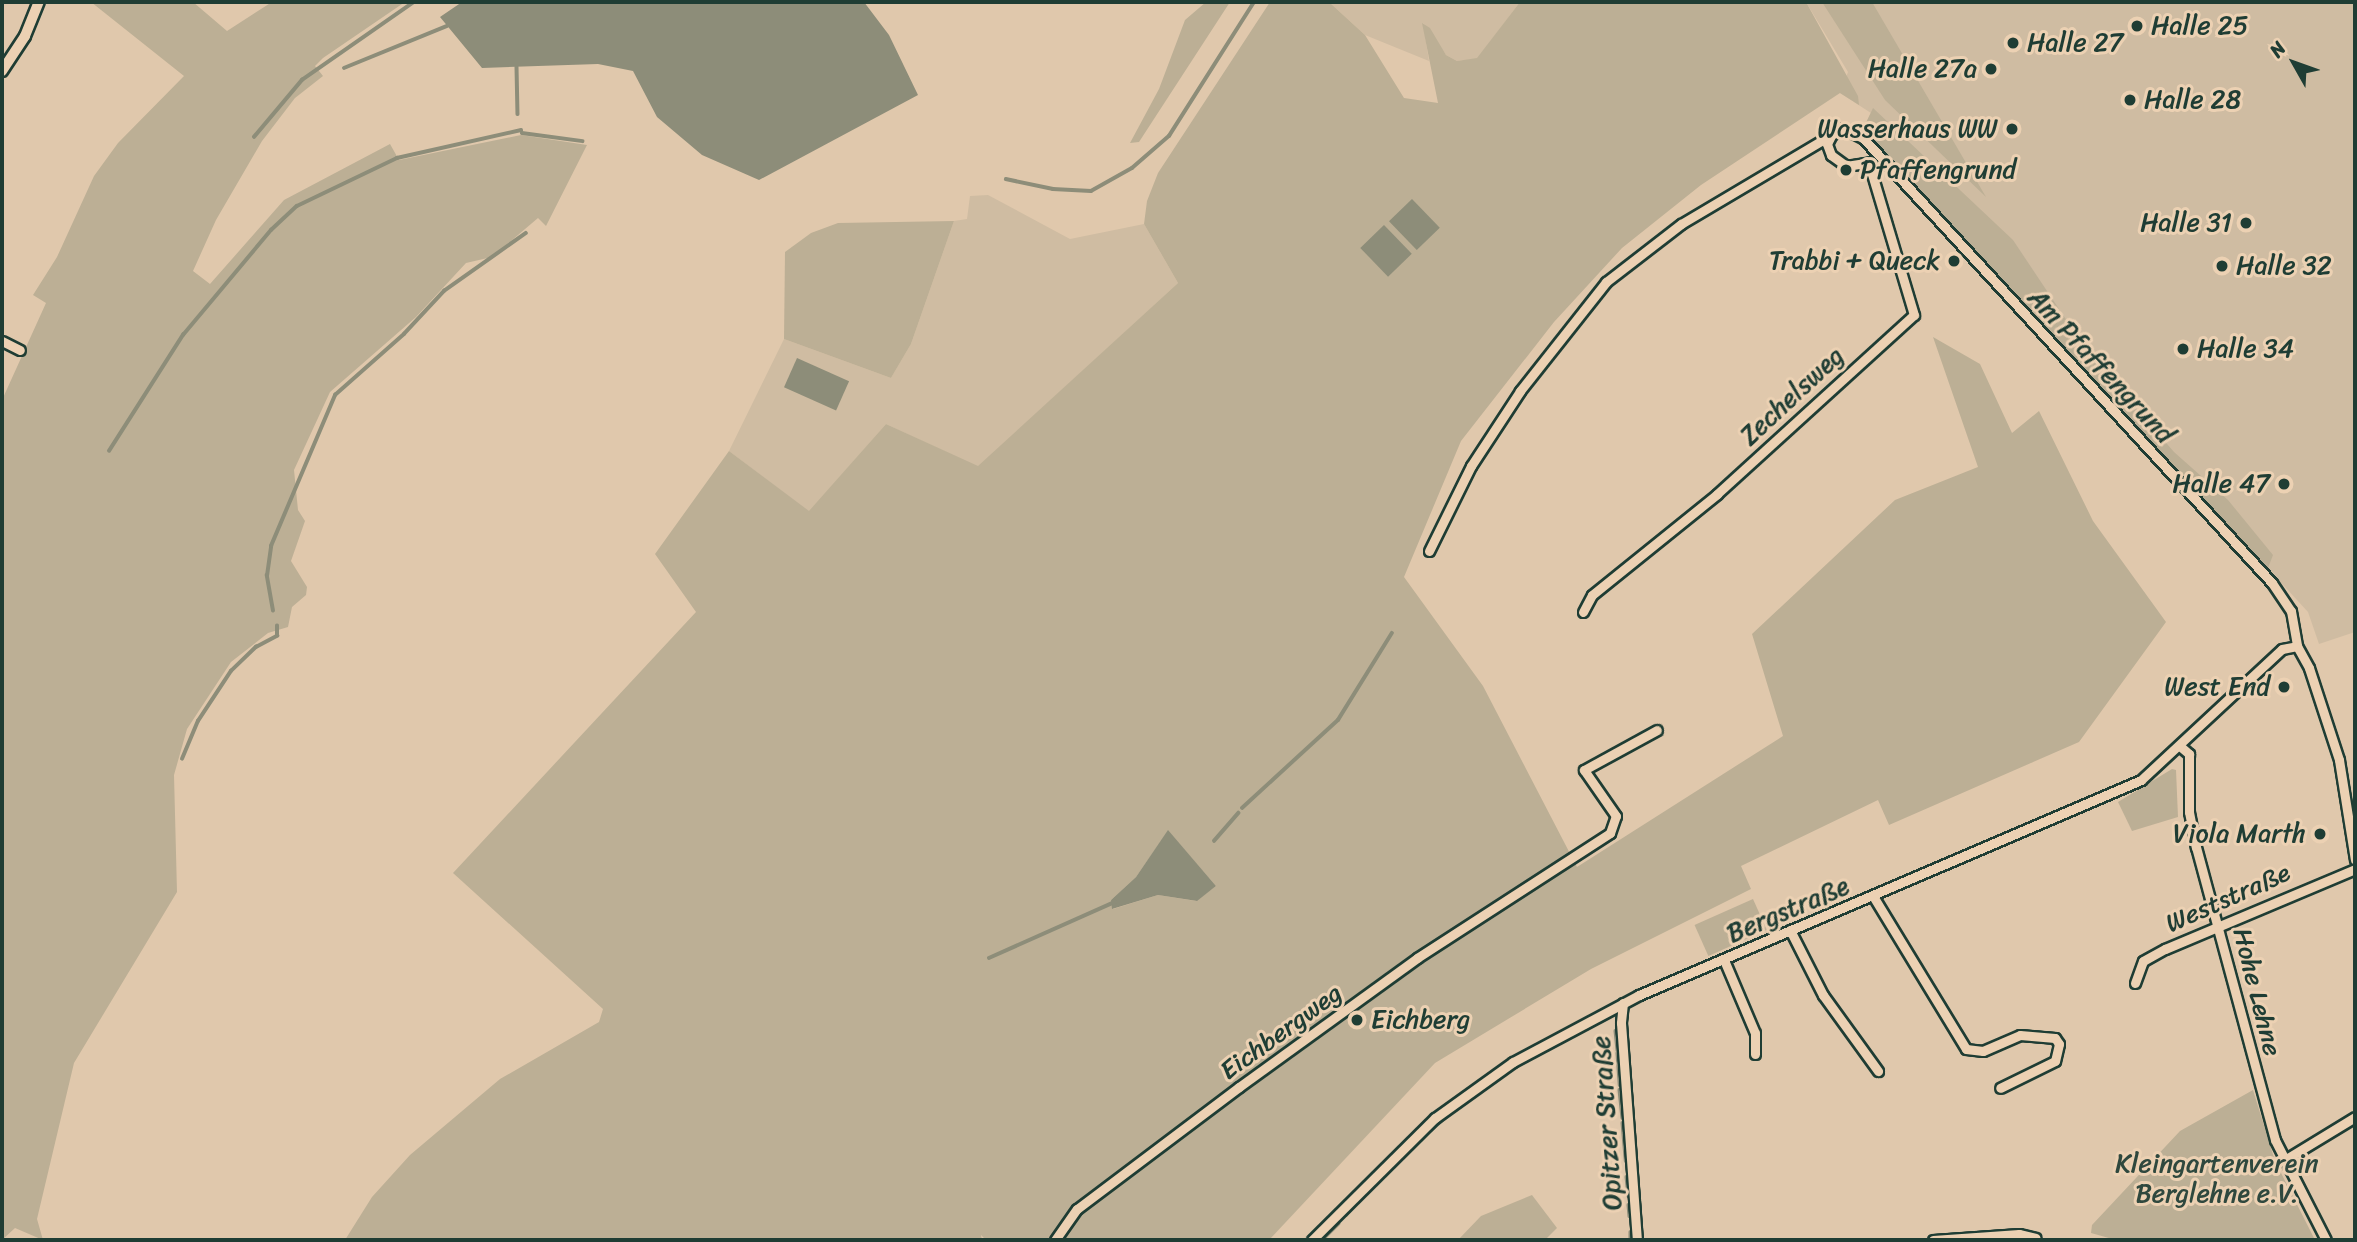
<!DOCTYPE html>
<html>
<head>
<meta charset="utf-8">
<style>
	body { margin:0 }
	#map { position:relative; width:2357px; height:1242px; overflow:hidden; background:#e0c8ac; font-family:Sriracha,sans-serif }
	div>[style] { position:absolute }
	.built>* { inset:0; background:#cfbca2 }
	.green>* { inset:0; background:#bcaf95; transform-origin:0 0 }
	.water>* { inset:0; background:#8d8d79; transform-origin:0 0 }
	.stream>* { height:3.5px; margin:-1.75px; padding:0 1.75px; transform-origin:1.75px; border-radius:1.75px; background:#8d8d79 }
	.roads { filter:drop-shadow(2px 0 #1f3d34) drop-shadow(-2px 0 #1f3d34) drop-shadow(0 2px #1f3d34) drop-shadow(0 -2px #1f3d34) }
	.minor>* { height:9px; margin:-4.5px; padding:0 4.5px; transform-origin:4.5px; border-radius:4.5px; background:#ecd1b3 }
	.tertiary>* { height:10px; margin:-5px; padding:0 5px; transform-origin:5px; border-radius:5px; background:#ecd1b3 }
	.dots>* { width:19px; height:19px; translate:-50% -50%; box-sizing:border-box; border:4px solid #ecd1b3; border-radius:50% }
	span { translate:-50% -50%; white-space:nowrap; text-align:center; line-height:1.15; -webkit-text-stroke:6px #ecd1b3; paint-order:stroke }
	.poi-label { font-size:26px; color:#1f3d34 }
	.left { translate:0 -50%; text-align:left }
	.right { translate:-100% -50%; text-align:right }
	.street-label { font-size:26px; color:#1f3d34 }
	.park-label { font-size:26px; color:#2f483e }
	.frame { position:absolute; inset:0; border:4px solid #1f3d34; pointer-events:none }
	.north { position:absolute; left:2259px; top:28px; width:70px; height:70px; -webkit-text-stroke:5px #ecd1b3; paint-order:stroke; rotate:310deg; font-size:19px; font-weight:700; line-height:28px; text-align:center; color:#1f3d34 }
	.north::after { content:''; display:block; margin:auto; width:24px; height:32px; background:#1f3d34; clip-path:polygon(50% 0,100% 100%,50% 72%,0 100%) }
</style>
</head>
<body>
<div id="map">
	<div class="built">
		<div style="clip-path:polygon(1329px 2px,1520px 2px,1477px 59px,1457px 61px,1446px 55px,1423px 23px,1429px 61px,1365px 35px)"></div>
		<div style="clip-path:polygon(1806px 2px,2355px 2px,2355px 632px,2319px 644px,2308px 612px,1863px 129px,1871px 113px,1840px 93px,1848px 72px)"></div>
		<div style="clip-path:polygon(988px 195px,1070px 239px,1144px 224px,1178px 283px,978px 467px,886px 424px,809px 512px,729px 451px,784px 339px,891px 378px,911px 344px,954px 221px,967px 219px,970px 196px)"></div>
	</div>
	<div class="green">
		<div style="clip-path:polygon(91px 2px,193px 2px,227px 31px,272px 2px,405px 2px,323px 58px,315px 66px,323px 76px,295px 98px,262px 141px,216px 220px,193px 271px,210px 284px,284px 200px,390px 144px,399px 160px,521px 135px,587px 145px,546px 226px,538px 218px,492px 257px,466px 263px,416px 317px,330px 392px,294px 470px,298px 510px,305px 521px,291px 561px,307px 587px,306px 595px,292px 607px,288px 627px,268px 633px,231px 662px,187px 729px,174px 775px,177px 892px,74px 1063px,37px 1219px,43px 1240px,15px 1228px,2px 1240px,2px 400px,46px 303px,33px 295px,57px 257px,94px 176px,118px 143px,184px 76px)"></div>
		<div style="clip-path:polygon(1206px 2px,1230px 2px,1139px 142px,1130px 143px,1159px 89px,1185px 20px)"></div>
		<div style="clip-path:polygon(evenodd,1270px 2px,1329px 2px,1365px 35px,1404px 98px,1438px 103px,1422px 23px,1430px 28px,1446px 55px,1457px 61px,1477px 58px,1520px 2px,1806px 2px,1858px 96px,1859px 105px,1840px 93px,1701px 185px,1622px 248px,1554px 322px,1461px 441px,1404px 577px,1483px 686px,1577px 867px,1783px 736px,1752px 634px,1895px 500px,1978px 467px,1933px 337px,1980px 364px,2012px 433px,2039px 411px,2093px 521px,2166px 622px,2079px 742px,1889px 825px,1878px 800px,1741px 866px,1751px 889px,1591px 969px,1435px 1063px,1269px 1240px,986px 1240px,981px 1235px,982px 1240px,345px 1240px,372px 1197px,410px 1155px,500px 1079px,599px 1022px,603px 1009px,453px 873px,696px 612px,655px 554px,729px 451px,809px 511px,886px 424px,978px 466px,1178px 283px,1144px 224px,1147px 201px,1158px 173px,1270px 2px,1168px 831px,1216px 886px,1196px 901px,1158px 895px,1113px 909px,1111px 900px,1136px 877px,1168px 831px)"></div>
		<div style="clip-path:polygon(1822px 2px,1872px 2px,1986px 197px,1885px 100px)"></div>
		<div style="clip-path:polygon(1873px 108px,2013px 240px,2089px 354px,2174px 452px,2228px 500px,2273px 555px,2268px 568px,1863px 129px)"></div>
		<div style="clip-path:polygon(954px 221px,911px 344px,891px 378px,784px 339px,785px 252px,811px 233px,838px 223px)"></div>
		<div style="clip-path:polygon(2172px 769px,2176px 770px,2178px 817px,2132px 831px,2118px 802px)"></div>
		<div style="left:1753px;top:899px;width:34px;height:64px;rotate:66deg"></div>
		<div style="clip-path:polygon(2253px 1090px,2275px 1161px,2315px 1240px,2116px 1240px,2091px 1233px,2092px 1225px,2180px 1131px)"></div>
		<div style="clip-path:polygon(1532px 1195px,1557px 1228px,1545px 1240px,1458px 1240px,1481px 1216px)"></div>
	</div>
	<div class="water">
		<div style="clip-path:polygon(462px 2px,864px 2px,889px 35px,918px 95px,759px 180px,702px 155px,657px 117px,633px 71px,598px 64px,482px 68px,440px 17px)"></div>
		<div style="left:1412px;top:199px;width:40px;height:32px;rotate:46deg"></div>
		<div style="left:1384px;top:225px;width:40px;height:33px;rotate:46deg"></div>
		<div style="left:797px;top:358px;width:57px;height:32px;rotate:24deg"></div>
		<div style="clip-path:polygon(1168px 830px,1216px 886px,1197px 901px,1158px 895px,1112px 909px,1111px 900px,1136px 877px)"></div>
	</div>
	<div class="stream">
		<div style="left:517px;top:67px;width:47px;rotate:88.8deg"></div>
		<div style="left:344px;top:68px;width:111px;rotate:-22.2deg"></div>
		<div style="left:522px;top:133px;width:61px;rotate:7.6deg"></div>
		<div style="left:254px;top:137px;width:75px;rotate:-49.9deg"></div>
		<div style="left:302px;top:80px;width:136px;rotate:-34.9deg"></div>
		<div style="left:1006px;top:179px;width:48px;rotate:12deg"></div>
		<div style="left:1053px;top:189px;width:38px;rotate:3deg"></div>
		<div style="left:1091px;top:191px;width:47px;rotate:-29.3deg"></div>
		<div style="left:1132px;top:168px;width:49px;rotate:-40.9deg"></div>
		<div style="left:1169px;top:136px;width:159px;rotate:-57.6deg"></div>
		<div style="left:109px;top:451px;width:138px;rotate:-57.5deg"></div>
		<div style="left:183px;top:335px;width:137px;rotate:-50deg"></div>
		<div style="left:271px;top:230px;width:35px;rotate:-43deg"></div>
		<div style="left:297px;top:206px;width:111px;rotate:-25.6deg"></div>
		<div style="left:397px;top:158px;width:127px;rotate:-12.7deg"></div>
		<div style="left:273px;top:611px;width:36px;rotate:-100deg"></div>
		<div style="left:267px;top:576px;width:30px;rotate:-82deg"></div>
		<div style="left:271px;top:546px;width:164px;rotate:-67deg"></div>
		<div style="left:335px;top:395px;width:92px;rotate:-41.5deg"></div>
		<div style="left:404px;top:334px;width:59px;rotate:-47.1deg"></div>
		<div style="left:444px;top:291px;width:100px;rotate:-35.3deg"></div>
		<div style="left:182px;top:759px;width:41px;rotate:-67.2deg"></div>
		<div style="left:198px;top:721px;width:60px;rotate:-56.6deg"></div>
		<div style="left:231px;top:671px;width:35px;rotate:-44deg"></div>
		<div style="left:256px;top:647px;width:24px;rotate:-28deg"></div>
		<div style="left:277px;top:636px;width:10px;rotate:-90deg"></div>
		<div style="left:1242px;top:808px;width:130px;rotate:-42.5deg"></div>
		<div style="left:1338px;top:720px;width:102px;rotate:-58.2deg"></div>
		<div style="left:1214px;top:841px;width:37px;rotate:-49deg"></div>
		<div style="left:989px;top:958px;width:138px;rotate:-24deg"></div>
		<div style="left:1616px;top:1031px;width:19px;rotate:84deg"></div>
		<div style="left:1618px;top:1053px;width:32px;rotate:86deg"></div>
		<div style="left:1620px;top:1090px;width:28px;rotate:84deg"></div>
		<div style="left:1623px;top:1123px;width:38px;rotate:85deg"></div>
		<div style="left:1417px;top:1142px;width:57px;rotate:-40.7deg"></div>
		<div style="left:1627px;top:1177px;width:19px;rotate:84deg"></div>
		<div style="left:1629px;top:1205px;width:11px;rotate:85deg"></div>
		<div style="left:1346px;top:1215px;width:29px;rotate:-49deg"></div>
		<div style="left:1631px;top:1232px;width:8px;rotate:90deg"></div>
		<div style="left:1322px;top:1240px;width:23px;rotate:-45deg"></div>
	</div>
	<div class="roads">
		<div class="minor">
			<div style="left:1832px;top:134px;width:11px;rotate:117deg"></div>
			<div style="left:1827px;top:144px;width:12px;rotate:70deg"></div>
			<div style="left:1831px;top:155px;width:19px;rotate:36deg"></div>
			<div style="left:1846px;top:166px;width:26px;rotate:-9deg"></div>
			<div style="left:2px;top:341px;width:20px;rotate:27deg"></div>
			<div style="left:1429px;top:551px;width:95px;rotate:-63.7deg"></div>
			<div style="left:1471px;top:466px;width:90px;rotate:-56.8deg"></div>
			<div style="left:1520px;top:391px;width:139px;rotate:-51.7deg"></div>
			<div style="left:1606px;top:282px;width:95px;rotate:-37.7deg"></div>
			<div style="left:1681px;top:224px;width:188px;rotate:-30.7deg"></div>
			<div style="left:1843px;top:128px;width:22px;rotate:27deg"></div>
			<div style="left:1863px;top:138px;width:604px;rotate:47.41deg"></div>
			<div style="left:2272px;top:583px;width:34px;rotate:56deg"></div>
			<div style="left:2291px;top:611px;width:36px;rotate:80deg"></div>
			<div style="left:1583px;top:612px;width:19px;rotate:-62deg"></div>
			<div style="left:1592px;top:595px;width:161px;rotate:-38.9deg"></div>
			<div style="left:1717px;top:494px;width:266px;rotate:-42.3deg"></div>
			<div style="left:1914px;top:315px;width:158px;rotate:-106.6deg"></div>
			<div style="left:2297px;top:646px;width:25px;rotate:61deg"></div>
			<div style="left:2309px;top:668px;width:97px;rotate:71.9deg"></div>
			<div style="left:2339px;top:760px;width:101px;rotate:80.9deg"></div>
			<div style="left:2181px;top:747px;width:11px;rotate:41deg"></div>
			<div style="left:2189px;top:754px;width:58px;rotate:90deg"></div>
			<div style="left:2189px;top:812px;width:36px;rotate:79deg"></div>
			<div style="left:2196px;top:847px;width:303px;rotate:74.9deg"></div>
			<div style="left:2275px;top:1140px;width:112px;rotate:63deg"></div>
			<div style="left:1873px;top:896px;width:179px;rotate:58.7deg"></div>
			<div style="left:1966px;top:1049px;width:17px;rotate:7deg"></div>
			<div style="left:1983px;top:1051px;width:40px;rotate:-23.4deg"></div>
			<div style="left:2020px;top:1035px;width:35px;rotate:5deg"></div>
			<div style="left:2055px;top:1038px;width:7px;rotate:56deg"></div>
			<div style="left:2059px;top:1044px;width:17px;rotate:103deg"></div>
			<div style="left:2055px;top:1061px;width:61px;rotate:153.9deg"></div>
			<div style="left:1790px;top:930px;width:73px;rotate:63.1deg"></div>
			<div style="left:1823px;top:995px;width:94px;rotate:54.1deg"></div>
			<div style="left:1724px;top:960px;width:79px;rotate:67deg"></div>
			<div style="left:1755px;top:1033px;width:21px;rotate:90deg"></div>
			<div style="left:2135px;top:983px;width:23px;rotate:-70deg"></div>
			<div style="left:2143px;top:961px;width:25px;rotate:-29deg"></div>
			<div style="left:2165px;top:949px;width:206px;rotate:-22.8deg"></div>
			<div style="left:1623px;top:1003px;width:20px;rotate:96deg"></div>
			<div style="left:1621px;top:1023px;width:218px;rotate:85.8deg"></div>
			<div style="left:2286px;top:1159px;width:81px;rotate:-31.3deg"></div>
			<div style="left:1055px;top:1240px;width:38px;rotate:-55deg"></div>
			<div style="left:1077px;top:1209px;width:203px;rotate:-37deg"></div>
			<div style="left:1239px;top:1087px;width:220px;rotate:-35.9deg"></div>
			<div style="left:1417px;top:958px;width:230px;rotate:-32.9deg"></div>
			<div style="left:1610px;top:833px;width:18px;rotate:-71deg"></div>
			<div style="left:1616px;top:816px;width:56px;rotate:-124.8deg"></div>
			<div style="left:1584px;top:770px;width:83px;rotate:-28.7deg"></div>
			<div style="left:1312px;top:1240px;width:173px;rotate:-44.8deg"></div>
			<div style="left:1435px;top:1118px;width:96px;rotate:-35.7deg"></div>
			<div style="left:1513px;top:1062px;width:143px;rotate:-28deg"></div>
			<div style="left:1639px;top:995px;width:546px;rotate:-23.18deg"></div>
			<div style="left:2141px;top:780px;width:192px;rotate:-42.9deg"></div>
			<div style="left:2282px;top:649px;width:15px;rotate:-11deg"></div>
			<div style="left:1933px;top:1240px;width:86px;rotate:-4deg"></div>
			<div style="left:2019px;top:1234px;width:17px;rotate:13deg"></div>
		</div>
		<div class="tertiary">
			<div style="left:2px;top:71px;width:42px;rotate:-56.7deg"></div>
			<div style="left:25px;top:36px;width:37px;rotate:-68deg"></div>
		</div>
	</div>
	<div class="dots">
		<div style="left:2137px;top:26px;background:#1f3d34"></div>
		<div style="left:2013px;top:43px;background:#1f3d34"></div>
		<div style="left:1991px;top:69px;background:#1f3d34"></div>
		<div style="left:2130px;top:100px;background:#1f3d34"></div>
		<div style="left:2012px;top:129px;background:#1f3d34"></div>
		<div style="left:1846px;top:170px;background:#1f3d34"></div>
		<div style="left:2246px;top:223px;background:#1f3d34"></div>
		<div style="left:1954px;top:261px;background:#1f3d34"></div>
		<div style="left:2222px;top:266px;background:#1f3d34"></div>
		<div style="left:2183px;top:349px;background:#1f3d34"></div>
		<div style="left:2284px;top:484px;background:#1f3d34"></div>
		<div style="left:2284px;top:687px;background:#1f3d34"></div>
		<div style="left:2320px;top:834px;background:#1f3d34"></div>
		<div style="left:1357px;top:1020px;background:#1f3d34"></div>
	</div>
	<div class="poi-label">
		<span class="left" style="left:2151px;top:26px">Halle 25</span>
		<span class="left" style="left:2027px;top:43px">Halle 27</span>
		<span class="right" style="left:1977px;top:69px">Halle 27a</span>
		<span class="left" style="left:2144px;top:100px">Halle 28</span>
		<span class="right" style="left:1998px;top:129px">Wasserhaus WW</span>
		<span class="left" style="left:1860px;top:170px">Pfaffengrund</span>
		<span class="right" style="left:2232px;top:223px">Halle 31</span>
		<span class="right" style="left:1940px;top:261px">Trabbi + Queck</span>
		<span class="left" style="left:2236px;top:266px">Halle 32</span>
		<span class="left" style="left:2197px;top:349px">Halle 34</span>
		<span class="right" style="left:2270px;top:484px">Halle 47</span>
		<span class="right" style="left:2270px;top:687px">West End</span>
		<span class="right" style="left:2306px;top:834px">Viola Marth</span>
		<span class="left" style="left:1371px;top:1020px">Eichberg</span>
	</div>
	<div class="street-label">
		<span style="left:2101px;top:366px;rotate:47deg">Am Pfaffengrund</span>
		<span style="left:1792px;top:396px;rotate:-43deg">Zechelsweg</span>
		<span style="left:2228px;top:898px;rotate:-24deg">Weststraße</span>
		<span style="left:1788px;top:910px;rotate:-23deg">Bergstraße</span>
		<span style="left:2257px;top:992px;rotate:76deg">Hohe Lehne</span>
		<span style="left:1281px;top:1032px;rotate:-36deg">Eichbergweg</span>
		<span style="left:1607px;top:1123px;rotate:-94deg">Opitzer Straße</span>
	</div>
	<div class="park-label">
		<span style="left:2217px;top:1179px">Kleingartenverein<br>Berglehne e.V.</span>
	</div>
	<div class="frame"></div>
	<div class="north">N</div>
</div>
</body>
</html>
